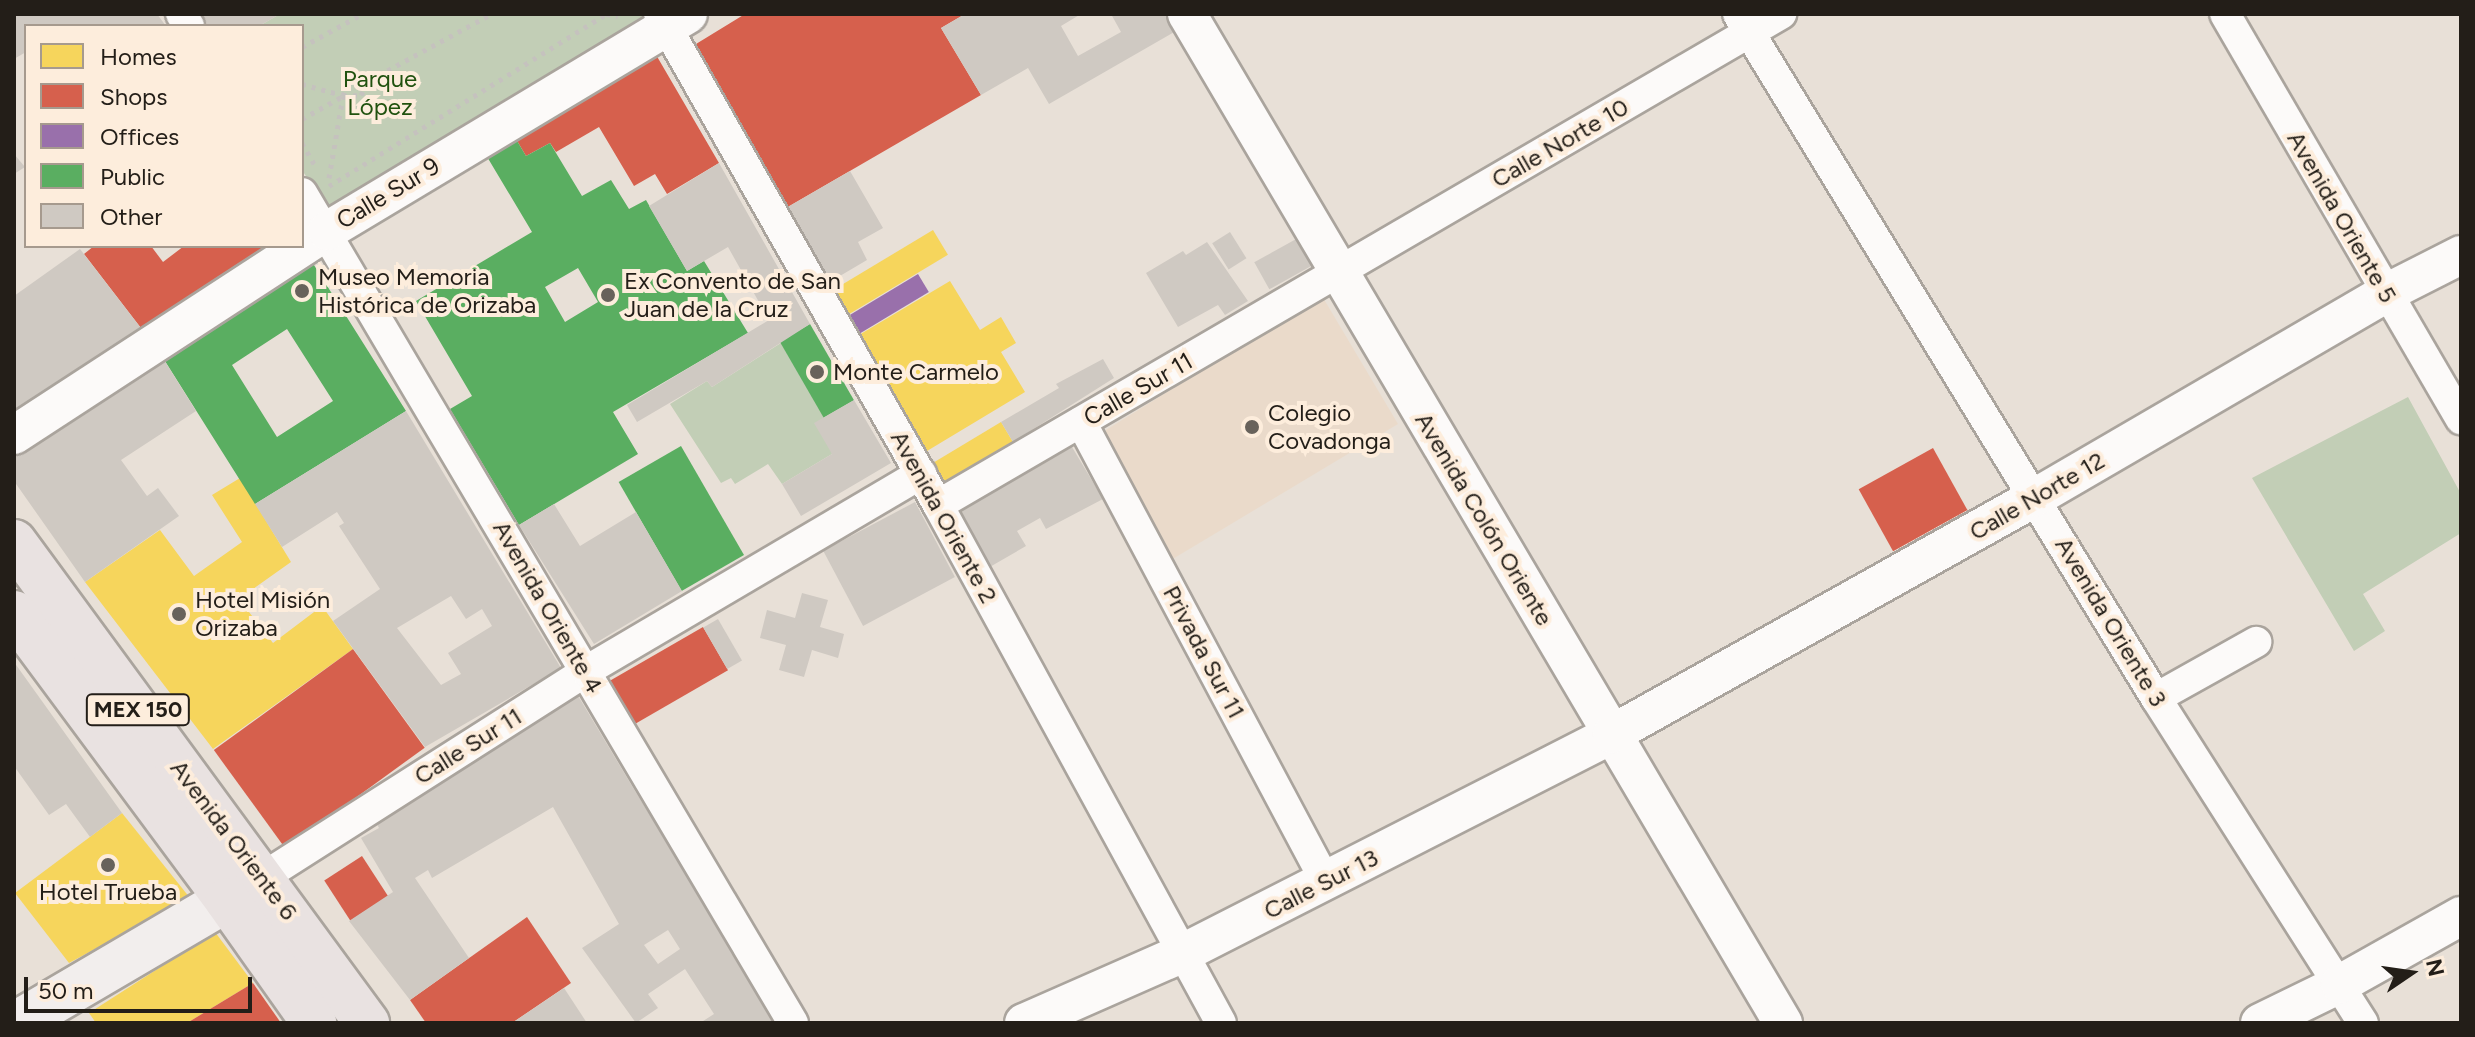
<!DOCTYPE html>
<html>
<head>
<meta charset="utf-8">
<style>
	body { margin:0 }
	#map { position:relative; width:2475px; height:1037px; overflow:hidden; background:#e8e0d7; font-family:Figtree,sans-serif }
	div>[style] { position:absolute }
	.built>* { inset:0; background:#eadaca }
	.green>* { inset:0; background:#c2ceb6 }
	.homes>* { inset:0; background:#f6d55c; transform-origin:0 0 }
	.shops>* { inset:0; background:#d6604d; transform-origin:0 0 }
	.offices>* { inset:0; background:#9970ab; transform-origin:0 0 }
	.public>* { inset:0; background:#5aae61; transform-origin:0 0 }
	.building>* { inset:0; background:#cfc9c2; transform-origin:0 0 }
	.path>* { height:5px; margin-top:-2.5px; transform-origin:0; background:repeating-linear-gradient(90deg,#c5c2be 0 4px,transparent 0 10px) }
	.roads { filter:drop-shadow(2px 0 #aaa49d) drop-shadow(-2px 0 #aaa49d) drop-shadow(0 2px #aaa49d) drop-shadow(0 -2px #aaa49d) }
	.minor>* { height:30px; margin:-15px; padding:0 15px; transform-origin:15px; border-radius:15px; background:#fcfaf9 }
	.tertiary>* { height:38px; margin:-19px; padding:0 19px; transform-origin:19px; border-radius:19px; background:#fcfaf9 }
	.secondary>* { height:44px; margin:-22px; padding:0 22px; transform-origin:22px; border-radius:22px; background:#f2eeed }
	.primary>* { height:44px; margin:-22px; padding:0 22px; transform-origin:22px; border-radius:22px; background:#e9e2e1 }
	.dots>* { width:22px; height:22px; translate:-50% -50%; box-sizing:border-box; border:4px solid #fdeddc; border-radius:50% }
	span { translate:-50% -50%; white-space:nowrap; text-align:center; line-height:1.15; -webkit-text-stroke:8px #fdeddc; paint-order:stroke }
	.shield-label span { padding:2px 6px; background:#fdeddc; border:2px solid; border-radius:6px; -webkit-text-stroke-width:0 }
	.shield-label { font-size:22px; color:#231e18; font-weight:700 }
	.park-label { font-size:24px; color:#21520f }
	.street-label { font-size:24px; color:#231e18 }
	.poi-label { font-size:24px; color:#231e18 }
	.left { translate:0 -50%; text-align:left }
	.frame { position:absolute; inset:0; border:16px solid #231e18; pointer-events:none }
	.legend { position:absolute; left:24px; top:24px; width:280px; height:224px; box-sizing:border-box; background:#fdeddc; border:2px solid #a69a8e; margin:0; padding:10px 14px; list-style:none; font-size:24px; color:#231e18 }
	.legend li { display:flex; align-items:center; gap:16px; height:40px }
	.legend b { width:40px; border:2px solid #a69a8e }
	.north { position:absolute; left:2371px; top:933px; width:80px; height:80px; -webkit-text-stroke:6px #fdeddc; paint-order:stroke; rotate:77deg; font-size:22px; font-weight:700; line-height:32px; text-align:center; color:#231e18 }
	.north::after { content:''; display:block; margin:auto; width:28px; height:36px; background:#231e18; clip-path:polygon(50% 0,100% 100%,50% 72%,0 100%) }
	.scale { position:absolute; left:24px; top:977px; width:228px; height:36px; box-sizing:border-box; border:4px solid #231e18; border-top:0; padding-left:10px; font-size:24px; line-height:28px; white-space:nowrap; color:#231e18; -webkit-text-stroke:6px #fdeddc; paint-order:stroke }
</style>
</head>
<body>
<div id="map">
	<div class="built">
		<div style="clip-path:polygon(1322px 296px,1398px 424px,1166px 563px,1103px 449px,1106px 430px)"></div>
	</div>
	<div class="green">
		<div style="clip-path:polygon(280px 14px,648px 14px,653px 23px,330px 213px,302px 170px,302px 26px,259px 26px)"></div>
		<div style="clip-path:polygon(781px 343px,824px 417px,832px 454px,782px 484px,768px 464px,735px 484px,731px 478px,721px 483px,670px 404px,707px 381px,712px 387px)"></div>
		<div style="clip-path:polygon(2408px 397px,2461px 494px,2461px 533px,2363px 594px,2385px 631px,2354px 651px,2252px 478px)"></div>
	</div>
	<div class="homes">
		<div style="left:933px;top:230px;width:29px;height:117px;rotate:59deg"></div>
		<div style="clip-path:polygon(950px 281px,980px 330px,1001px 317px,1016px 343px,1001px 352px,1025px 392px,927px 451px,859px 335px)"></div>
		<div style="left:1001px;top:422px;width:23px;height:81px;rotate:59deg"></div>
		<div style="clip-path:polygon(240px 478px,291px 562px,239px 599px,273px 643px,322px 606px,353px 649px,213px 749px,85px 582px,160px 530px,194px 576px,242px 542px,212px 495px)"></div>
		<div style="clip-path:polygon(122px 813px,190px 898px,69px 963px,15px 893px)"></div>
		<div style="clip-path:polygon(215px 932px,253px 983px,187px 1023px,96px 1023px,89px 1013px)"></div>
	</div>
	<div class="shops">
		<div style="clip-path:polygon(745px 14px,965px 14px,941px 28px,981px 95px,786px 208px,696px 44px)"></div>
		<div style="clip-path:polygon(655px 53px,719px 163px,667px 194px,655px 174px,634px 186px,599px 127px,556px 152px,550px 143px,526px 156px,513px 134px)"></div>
		<div style="clip-path:polygon(94px 246px,151px 246px,163px 262px,184px 246px,278px 246px,144px 332px,84px 254px)"></div>
		<div style="left:1933px;top:448px;width:71px;height:85px;rotate:61deg"></div>
		<div style="left:703px;top:627px;width:50px;height:113px;rotate:60deg"></div>
		<div style="left:353px;top:649px;width:122px;height:172px;rotate:54deg"></div>
		<div style="left:362px;top:856px;width:48px;height:45px;rotate:57deg"></div>
		<div style="clip-path:polygon(527px 917px,571px 983px,512px 1023px,426px 1023px,410px 1000px)"></div>
		<div style="clip-path:polygon(253px 983px,281px 1023px,187px 1023px)"></div>
	</div>
	<div class="offices">
		<div style="left:918px;top:274px;width:21px;height:82px;rotate:59deg"></div>
	</div>
	<div class="public">
		<div style="clip-path:polygon(evenodd,513px 134px,526px 156px,550px 143px,582px 196px,611px 180px,629px 209px,646px 200px,687px 271px,704px 261px,748px 333px,613px 412px,638px 454px,519px 525px,450px 409px,472px 396px,416px 301px,532px 232px,483px 150px,513px 134px,578px 268px,598px 302px,565px 322px,545px 287px,578px 268px)"></div>
		<div style="clip-path:polygon(evenodd,307px 254px,406px 411px,255px 504px,158px 350px,307px 254px,287px 329px,333px 401px,277px 437px,232px 365px,287px 329px)"></div>
		<div style="left:810px;top:324px;width:88px;height:35px;rotate:60deg"></div>
		<div style="left:681px;top:446px;width:126px;height:72px;rotate:60deg"></div>
	</div>
	<div class="building">
		<div style="clip-path:polygon(14px 14px,157px 14px,166px 26px,26px 26px,26px 52px,14px 59px)"></div>
		<div style="clip-path:polygon(200px 14px,280px 14px,259px 26px,208px 26px)"></div>
		<div style="clip-path:polygon(965px 14px,1081px 14px,1061px 26px,1078px 56px,1121px 32px,1111px 14px,1167px 14px,1176px 31px,1049px 104px,1028px 68px,981px 95px,941px 28px)"></div>
		<div style="clip-path:polygon(14px 154px,25px 167px,14px 174px)"></div>
		<div style="clip-path:polygon(719px 163px,810px 324px,712px 387px,707px 381px,637px 422px,627px 405px,769px 320px,728px 247px,687px 271px,649px 206px)"></div>
		<div style="clip-path:polygon(850px 171px,883px 228px,858px 242px,867px 260px,828px 283px,786px 208px)"></div>
		<div style="left:1230px;top:232px;width:31px;height:21px;rotate:58deg"></div>
		<div style="left:1298px;top:238px;width:31px;height:50px;rotate:61deg"></div>
		<div style="clip-path:polygon(1207px 242px,1248px 301px,1225px 315px,1218px 305px,1178px 327px,1146px 273px,1183px 251px,1186px 255px)"></div>
		<div style="clip-path:polygon(80px 249px,144px 332px,14px 420px,14px 296px)"></div>
		<div style="clip-path:polygon(161px 355px,196px 411px,121px 460px,147px 496px,158px 488px,179px 516px,85px 582px,14px 481px,14px 452px)"></div>
		<div style="clip-path:polygon(1103px 359px,1114px 378px,1013px 442px,1001px 422px,1059px 388px,1056px 384px)"></div>
		<div style="clip-path:polygon(854px 400px,891px 463px,801px 516px,782px 484px,832px 454px,814px 423px)"></div>
		<div style="clip-path:polygon(evenodd,406px 411px,561px 668px,425px 747px,333px 621px,380px 589px,339px 526px,344px 523px,337px 512px,282px 547px,255px 504px,406px 411px,451px 596px,466px 619px,482px 609px,492px 626px,448px 653px,461px 674px,441px 685px,397px 628px,451px 596px)"></div>
		<div style="clip-path:polygon(1072px 447px,1103px 499px,1046px 529px,1040px 518px,1017px 531px,1026px 546px,988px 568px,959px 512px)"></div>
		<div style="left:915px;top:502px;width:85px;height:104px;rotate:62deg"></div>
		<div style="clip-path:polygon(554px 504px,580px 546px,636px 512px,682px 591px,594px 644px,519px 525px)"></div>
		<div style="clip-path:polygon(802px 593px,828px 600px,820px 627px,844px 634px,838px 658px,812px 650px,804px 677px,779px 670px,786px 645px,760px 638px,767px 610px,795px 618px)"></div>
		<div style="left:718px;top:619px;width:48px;height:17px;rotate:60deg"></div>
		<div style="clip-path:polygon(14px 662px,122px 813px,90px 837px,66px 804px,49px 815px,14px 766px)"></div>
		<div style="clip-path:polygon(evenodd,577px 694px,635px 791px,780px 1023px,700px 1023px,714px 1014px,685px 969px,648px 994px,658px 1008px,636px 1023px,582px 948px,619px 924px,553px 807px,432px 878px,428px 870px,415px 878px,469px 958px,410px 1000px,349px 921px,393px 892px,361px 838px,379px 828px,374px 819px,577px 694px,668px 930px,680px 949px,658px 964px,644px 945px,668px 930px)"></div>
		<div style="clip-path:polygon(564px 988px,587px 1023px,512px 1023px)"></div>
	</div>
	<div class="path">
		<div style="left:302px;top:47px;width:68px;rotate:-28.8deg"></div>
		<div style="left:302px;top:84px;width:41px;rotate:15.4deg"></div>
		<div style="left:302px;top:119px;width:47px;rotate:-29.3deg"></div>
		<div style="left:343px;top:96px;width:18px;rotate:-3deg"></div>
		<div style="left:361px;top:95px;width:17px;rotate:-59deg"></div>
		<div style="left:370px;top:80px;width:138px;rotate:-28.6deg"></div>
		<div style="left:302px;top:143px;width:28px;rotate:60deg"></div>
		<div style="left:329px;top:178px;width:83px;rotate:-80.3deg"></div>
		<div style="left:343px;top:96px;width:18px;rotate:-63deg"></div>
		<div style="left:351px;top:80px;width:19px"></div>
		<div style="left:329px;top:186px;width:326px;rotate:-31.8deg"></div>
		<div style="left:606px;top:14px;width:12px;rotate:9deg"></div>
	</div>
	<div class="roads">
		<div class="minor">
			<div style="left:181px;top:14px;width:14px;rotate:56deg"></div>
			<div style="left:659px;top:14px;width:565px;rotate:60.39deg"></div>
			<div style="left:938px;top:505px;width:590px;rotate:61.35deg"></div>
			<div style="left:1738px;top:14px;width:802px;rotate:58.57deg"></div>
			<div style="left:2156px;top:698px;width:385px;rotate:57.5deg"></div>
			<div style="left:2225px;top:14px;width:469px;rotate:59.8deg"></div>
			<div style="left:302px;top:193px;width:964px;rotate:59.39deg"></div>
			<div style="left:1081px;top:422px;width:521px;rotate:61.96deg"></div>
			<div style="left:938px;top:505px;width:976px;rotate:-30.22deg"></div>
			<div style="left:2156px;top:698px;width:115px;rotate:-29.2deg"></div>
			<div style="left:246px;top:888px;width:403px;rotate:-32.5deg"></div>
			<div style="left:586px;top:671px;width:389px;rotate:-30.5deg"></div>
		</div>
		<div class="tertiary">
			<div style="left:1187px;top:14px;width:1172px;rotate:59.43deg"></div>
			<div style="left:14px;top:435px;width:374px;rotate:-33.1deg"></div>
			<div style="left:327px;top:231px;width:421px;rotate:-31deg"></div>
			<div style="left:1024px;top:1023px;width:171px;rotate:-23.7deg"></div>
			<div style="left:1181px;top:954px;width:484px;rotate:-27deg"></div>
			<div style="left:1612px;top:734px;width:486px;rotate:-29.2deg"></div>
			<div style="left:2036px;top:497px;width:405px;rotate:-30.2deg"></div>
			<div style="left:2386px;top:293px;width:84px;rotate:-26.9deg"></div>
			<div style="left:2260px;top:1023px;width:89px;rotate:-26deg"></div>
			<div style="left:2340px;top:984px;width:139px;rotate:-29.3deg"></div>
		</div>
		<div class="secondary">
			<div style="left:17px;top:1023px;width:243px;rotate:-30.4deg"></div>
		</div>
		<div class="primary">
			<div style="left:14px;top:542px;width:597px;rotate:53.73deg"></div>
			<div style="left:14px;top:613px;width:357px;rotate:53.4deg"></div>
			<div style="left:227px;top:900px;width:151px;rotate:54.7deg"></div>
		</div>
	</div>
	<div class="dots">
		<div style="left:302px;top:291px;background:#68625b"></div>
		<div style="left:608px;top:295px;background:#68625b"></div>
		<div style="left:817px;top:372px;background:#68625b"></div>
		<div style="left:1252px;top:427px;background:#68625b"></div>
		<div style="left:179px;top:614px;background:#68625b"></div>
		<div style="left:108px;top:865px;background:#68625b"></div>
	</div>
	<div class="shield-label">
		<span style="left:138px;top:710px">MEX 150</span>
	</div>
	<div class="park-label">
		<span style="left:380px;top:93px">Parque<br>López</span>
	</div>
	<div class="street-label">
		<span style="left:1560px;top:143px;rotate:-30deg">Calle Norte 10</span>
		<span style="left:388px;top:193px;rotate:-31deg">Calle Sur 9</span>
		<span style="left:2342px;top:217px;rotate:60deg">Avenida Oriente 5</span>
		<span style="left:1138px;top:389px;rotate:-30deg">Calle Sur 11</span>
		<span style="left:2037px;top:496px;rotate:-30deg">Calle Norte 12</span>
		<span style="left:944px;top:517px;rotate:61deg">Avenida Oriente 2</span>
		<span style="left:1484px;top:519px;rotate:59deg">Avenida Colón Oriente</span>
		<span style="left:548px;top:607px;rotate:60deg">Avenida Oriente 4</span>
		<span style="left:2111px;top:622px;rotate:59deg">Avenida Oriente 3</span>
		<span style="left:1204px;top:652px;rotate:62deg">Privada Sur 11</span>
		<span style="left:468px;top:746px;rotate:-32deg">Calle Sur 11</span>
		<span style="left:234px;top:840px;rotate:53deg">Avenida Oriente 6</span>
		<span style="left:1321px;top:884px;rotate:-27deg">Calle Sur 13</span>
	</div>
	<div class="poi-label">
		<span class="left" style="left:318px;top:291px">Museo Memoria<br>Histórica de Orizaba</span>
		<span class="left" style="left:624px;top:295px">Ex Convento de San<br>Juan de la Cruz</span>
		<span class="left" style="left:833px;top:372px">Monte Carmelo</span>
		<span class="left" style="left:1268px;top:427px">Colegio<br>Covadonga</span>
		<span class="left" style="left:195px;top:614px">Hotel Misión<br>Orizaba</span>
		<span style="left:108px;top:892px">Hotel Trueba</span>
	</div>
	<div class="frame"></div>
	<ul class="legend">
	<li><b style="height:22px;background:#f6d55c"></b>Homes</li>
	<li><b style="height:22px;background:#d6604d"></b>Shops</li>
	<li><b style="height:22px;background:#9970ab"></b>Offices</li>
	<li><b style="height:22px;background:#5aae61"></b>Public</li>
	<li><b style="height:22px;background:#cfc9c2"></b>Other</li>
	</ul>
	<div class="north">N</div>
	<div class="scale">50 m</div>
</div>
</body>
</html>
